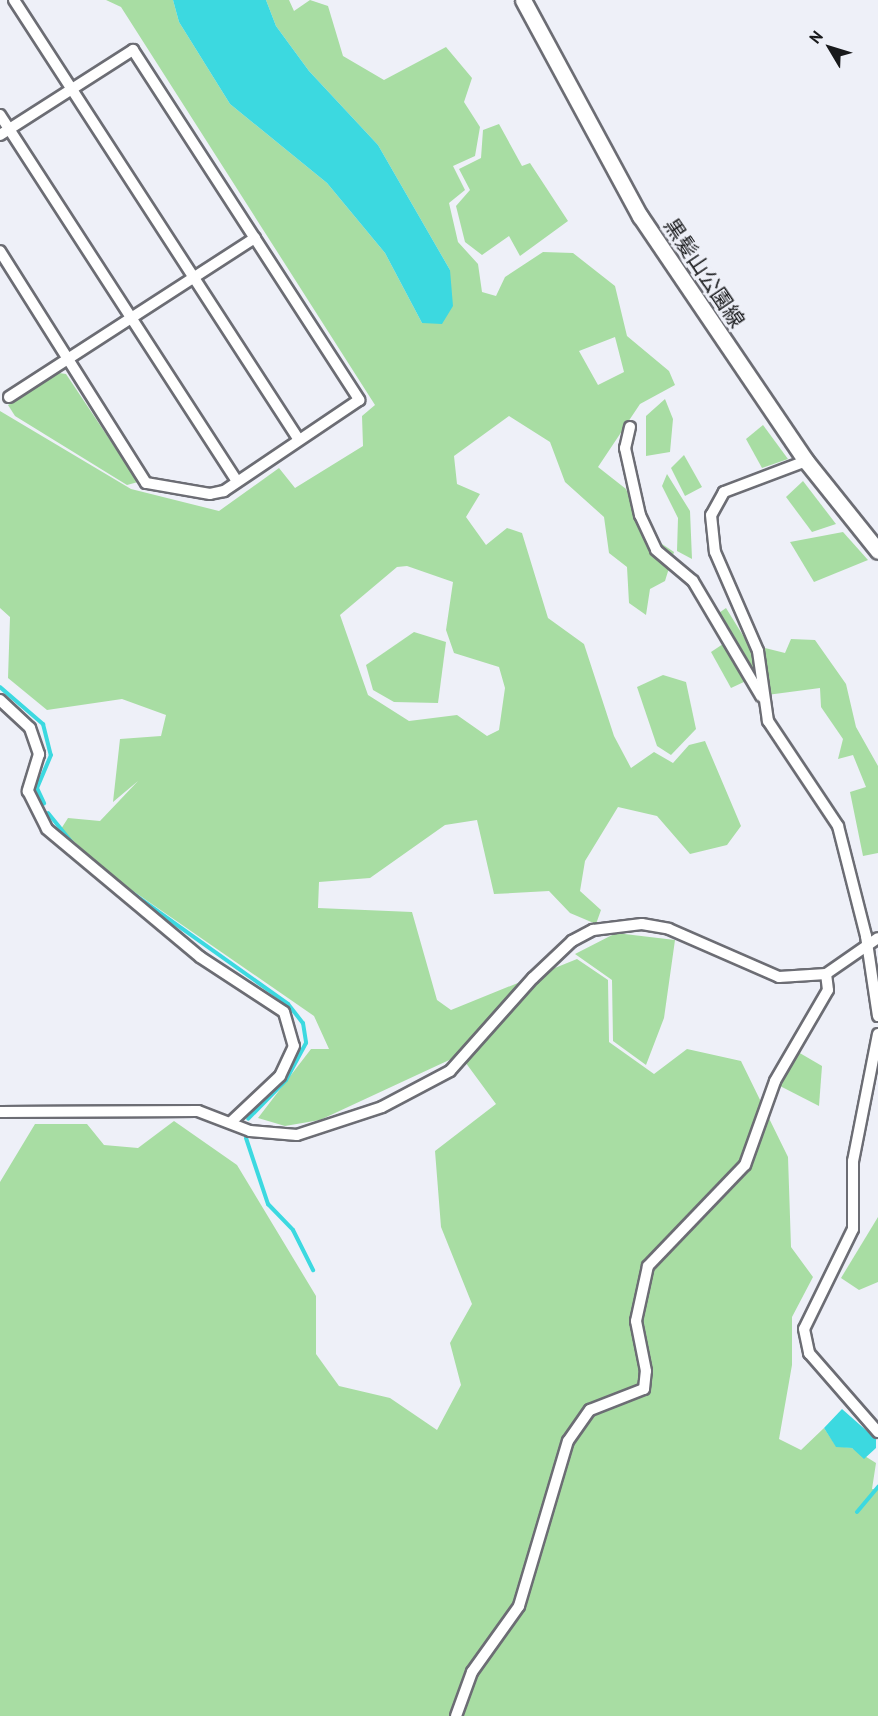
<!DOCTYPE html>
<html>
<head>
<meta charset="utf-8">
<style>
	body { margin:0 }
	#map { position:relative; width:878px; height:1716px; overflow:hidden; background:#eef0f8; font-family:"PT Sans","Noto Sans JP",sans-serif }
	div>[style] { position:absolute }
	.green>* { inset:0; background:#a8dda3 }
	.water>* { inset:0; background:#3cd9e0 }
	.stream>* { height:4px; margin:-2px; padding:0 2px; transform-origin:2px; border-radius:2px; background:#3cd9e0 }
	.roads { filter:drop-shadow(2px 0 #6c6d74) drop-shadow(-2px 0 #6c6d74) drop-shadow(0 2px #6c6d74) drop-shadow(0 -2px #6c6d74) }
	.street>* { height:10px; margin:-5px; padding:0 5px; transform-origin:5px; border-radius:5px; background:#fff }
	.secondary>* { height:15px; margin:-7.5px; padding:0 7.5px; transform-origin:7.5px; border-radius:7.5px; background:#fff }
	span { translate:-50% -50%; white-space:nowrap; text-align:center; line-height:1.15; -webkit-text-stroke:6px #eef0f8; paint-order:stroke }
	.street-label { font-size:21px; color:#18191b }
	.north { position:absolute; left:800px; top:18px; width:60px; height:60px; -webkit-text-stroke:4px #eef0f8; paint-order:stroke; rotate:308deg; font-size:16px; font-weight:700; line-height:24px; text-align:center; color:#18191b }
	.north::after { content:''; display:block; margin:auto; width:21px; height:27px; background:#18191b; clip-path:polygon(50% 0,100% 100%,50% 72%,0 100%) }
</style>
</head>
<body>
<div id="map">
	<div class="green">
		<div style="clip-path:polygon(evenodd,106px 0,173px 0,179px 22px,230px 104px,327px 183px,385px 253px,422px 323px,450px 270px,378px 145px,309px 71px,276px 26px,266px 0,289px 0,294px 11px,310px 0,328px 6px,343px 56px,384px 80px,446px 47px,472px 78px,464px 102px,480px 127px,475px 156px,453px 166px,465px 190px,449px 203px,458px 242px,478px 264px,482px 292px,496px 296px,505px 277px,543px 252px,573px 253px,615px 286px,627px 336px,669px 371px,675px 385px,640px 404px,598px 467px,626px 489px,644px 532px,674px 552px,665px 581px,650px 589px,646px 615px,629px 603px,627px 567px,609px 553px,604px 517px,565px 482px,550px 442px,509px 416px,454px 456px,457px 484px,480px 494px,466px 517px,486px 545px,507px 528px,522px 533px,548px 618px,584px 644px,614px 736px,631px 768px,654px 752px,673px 763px,689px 745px,705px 741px,741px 826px,727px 845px,690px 854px,657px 816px,618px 807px,585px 861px,580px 891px,601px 910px,596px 924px,570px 913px,549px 891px,494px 894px,477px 820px,445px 825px,370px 878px,319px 882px,318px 908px,412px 912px,437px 1000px,451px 1010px,577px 959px,608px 980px,609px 1042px,654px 1074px,687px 1049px,741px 1061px,788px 1157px,791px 1247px,813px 1277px,792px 1317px,792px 1365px,779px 1439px,801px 1450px,824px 1428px,836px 1446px,852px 1448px,876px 1463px,872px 1489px,878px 1490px,878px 1716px,0 1716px,0 1182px,35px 1124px,87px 1124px,104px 1145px,138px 1148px,174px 1121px,237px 1165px,316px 1296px,316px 1354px,339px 1386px,390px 1398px,437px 1430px,461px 1385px,450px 1343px,472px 1304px,441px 1227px,435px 1151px,496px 1104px,460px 1055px,320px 1120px,285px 1126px,258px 1118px,311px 1049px,329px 1049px,314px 1016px,107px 873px,61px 829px,68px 818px,100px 821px,138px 781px,113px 802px,120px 739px,161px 736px,166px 715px,122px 699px,47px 710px,8px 678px,10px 617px,0 608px,0 411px,131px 489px,219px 511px,279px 468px,295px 488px,363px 446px,362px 416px,375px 405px,121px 7px,106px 0,615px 337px,624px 372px,598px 385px,579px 351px,615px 337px,106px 0,407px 566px,453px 582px,446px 630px,454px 653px,499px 667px,505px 688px,499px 730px,487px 736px,457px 715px,409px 721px,368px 695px,340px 615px,397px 567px,407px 566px)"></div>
		<div style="clip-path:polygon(499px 124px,522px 166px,530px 163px,568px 221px,520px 256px,509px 236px,482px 255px,465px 242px,456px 206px,470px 190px,459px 169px,481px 158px,483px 130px)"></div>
		<div style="clip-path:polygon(59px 373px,66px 374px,138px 482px,127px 485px,15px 416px,8px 405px)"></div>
		<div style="clip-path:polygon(665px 399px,673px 419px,670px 452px,646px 456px,646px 416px)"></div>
		<div style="clip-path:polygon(763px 425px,788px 459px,762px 468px,746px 439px)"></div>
		<div style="clip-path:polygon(684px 455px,702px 487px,685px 496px,671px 468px)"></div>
		<div style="clip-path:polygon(667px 474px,690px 511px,692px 559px,677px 551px,678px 518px,662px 486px)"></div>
		<div style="clip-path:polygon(803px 481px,836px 524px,812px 532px,786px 497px)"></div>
		<div style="clip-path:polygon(843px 532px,868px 560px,814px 582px,790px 542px)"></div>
		<div style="clip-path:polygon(726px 608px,755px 655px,758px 669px,750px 672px,741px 648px,716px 615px)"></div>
		<div style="clip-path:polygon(414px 632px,446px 642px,438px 703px,394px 702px,373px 690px,366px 665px)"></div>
		<div style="clip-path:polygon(791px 639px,815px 640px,846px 684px,856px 727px,878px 766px,878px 853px,863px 856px,850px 792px,866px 787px,853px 755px,838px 759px,843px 739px,821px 707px,820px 688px,767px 695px,765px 648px,785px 653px)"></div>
		<div style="clip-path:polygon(723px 644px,746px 681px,731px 688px,711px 652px)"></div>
		<div style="clip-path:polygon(663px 675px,686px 682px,696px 729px,671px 755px,657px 746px,637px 687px)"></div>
		<div style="clip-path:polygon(616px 933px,675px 940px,664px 1018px,646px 1065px,613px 1041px,612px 980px,575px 954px)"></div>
		<div style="clip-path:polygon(798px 1052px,822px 1066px,819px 1106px,780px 1086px)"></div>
		<div style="clip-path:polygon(878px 1217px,878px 1282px,859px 1290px,841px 1278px)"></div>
	</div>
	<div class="water">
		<div style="clip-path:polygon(173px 0,266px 0,276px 26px,309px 71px,378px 145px,450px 270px,453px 306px,442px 324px,422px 323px,385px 253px,327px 183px,230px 104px,179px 22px)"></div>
		<div style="clip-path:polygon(842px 1409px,876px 1439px,876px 1448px,864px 1459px,852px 1448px,836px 1447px,824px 1428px)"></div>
	</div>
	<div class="stream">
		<div style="left:0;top:687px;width:57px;rotate:40.7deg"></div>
		<div style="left:43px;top:724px;width:32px;rotate:76deg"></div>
		<div style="left:51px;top:755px;width:36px;rotate:113deg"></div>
		<div style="left:37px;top:788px;width:17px;rotate:65deg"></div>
		<div style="left:48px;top:813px;width:38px;rotate:51deg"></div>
		<div style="left:125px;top:888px;width:200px;rotate:35.4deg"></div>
		<div style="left:288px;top:1004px;width:24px;rotate:52deg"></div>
		<div style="left:303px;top:1023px;width:20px;rotate:81deg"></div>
		<div style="left:306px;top:1043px;width:42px;rotate:118.4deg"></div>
		<div style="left:286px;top:1080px;width:54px;rotate:134.3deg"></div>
		<div style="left:246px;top:1138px;width:70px;rotate:71.6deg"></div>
		<div style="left:268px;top:1204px;width:36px;rotate:46deg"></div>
		<div style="left:293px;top:1230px;width:45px;rotate:63.4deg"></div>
		<div style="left:857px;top:1512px;width:33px;rotate:-50deg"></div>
	</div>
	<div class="roads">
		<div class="street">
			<div style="left:14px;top:0;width:524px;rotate:57.07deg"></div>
			<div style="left:0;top:115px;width:436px;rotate:57.1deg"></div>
			<div style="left:0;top:135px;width:158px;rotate:-32.6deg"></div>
			<div style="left:133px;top:50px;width:417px;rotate:57.1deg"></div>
			<div style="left:359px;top:400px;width:163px;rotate:146deg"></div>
			<div style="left:224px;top:491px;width:14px;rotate:168deg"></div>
			<div style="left:210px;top:494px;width:65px;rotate:-170.2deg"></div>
			<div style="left:146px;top:483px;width:274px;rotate:-122.2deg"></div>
			<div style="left:9px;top:397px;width:293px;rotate:-32.9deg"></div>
			<div style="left:630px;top:427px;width:22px;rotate:103deg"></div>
			<div style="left:625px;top:448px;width:69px;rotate:77.4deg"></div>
			<div style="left:640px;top:515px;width:38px;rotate:65deg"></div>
			<div style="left:656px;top:550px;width:48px;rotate:40deg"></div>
			<div style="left:693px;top:581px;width:134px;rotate:59.4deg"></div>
			<div style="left:806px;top:461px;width:88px;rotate:159.3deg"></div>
			<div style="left:724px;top:492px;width:26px;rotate:119deg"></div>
			<div style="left:711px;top:515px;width:37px;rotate:84deg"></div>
			<div style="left:715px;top:552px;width:108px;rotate:66.5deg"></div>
			<div style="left:758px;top:651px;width:71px;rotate:81.9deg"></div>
			<div style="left:768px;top:721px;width:126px;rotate:56.3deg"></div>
			<div style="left:838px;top:826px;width:114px;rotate:75.7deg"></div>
			<div style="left:866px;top:936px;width:81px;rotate:81.5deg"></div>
			<div style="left:0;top:700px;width:41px;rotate:43deg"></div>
			<div style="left:30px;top:728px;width:28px;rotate:71deg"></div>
			<div style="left:39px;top:754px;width:39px;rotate:107deg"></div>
			<div style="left:28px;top:791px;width:42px;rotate:63.4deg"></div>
			<div style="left:47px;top:829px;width:199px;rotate:39.9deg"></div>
			<div style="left:200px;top:957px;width:100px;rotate:33.2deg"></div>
			<div style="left:284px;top:1012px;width:35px;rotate:74deg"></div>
			<div style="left:294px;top:1046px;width:33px;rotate:115deg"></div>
			<div style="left:280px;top:1076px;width:67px;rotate:136.8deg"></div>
			<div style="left:878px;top:1034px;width:129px;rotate:101.1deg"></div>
			<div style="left:853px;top:1161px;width:68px;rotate:90deg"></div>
			<div style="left:853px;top:1229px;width:111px;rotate:116.1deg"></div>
			<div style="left:804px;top:1329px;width:25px;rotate:78deg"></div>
			<div style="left:809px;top:1353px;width:105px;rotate:48.9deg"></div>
			<div style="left:0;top:1112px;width:198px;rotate:-0.3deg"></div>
			<div style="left:198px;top:1111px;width:56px;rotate:21deg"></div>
			<div style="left:250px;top:1131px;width:47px;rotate:4.9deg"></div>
			<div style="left:297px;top:1135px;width:89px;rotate:-18.2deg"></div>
			<div style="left:382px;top:1107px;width:77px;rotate:-27.9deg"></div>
			<div style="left:450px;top:1071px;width:125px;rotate:-48.3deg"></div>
			<div style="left:533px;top:978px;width:54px;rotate:-43.5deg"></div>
			<div style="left:572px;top:941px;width:24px;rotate:-28deg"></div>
			<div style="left:593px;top:930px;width:49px;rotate:-7deg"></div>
			<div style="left:642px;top:924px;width:27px;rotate:10deg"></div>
			<div style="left:669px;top:929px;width:120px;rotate:23.6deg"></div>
			<div style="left:779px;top:977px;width:47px;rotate:-3.7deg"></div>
			<div style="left:826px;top:974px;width:63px;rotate:-34.7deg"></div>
			<div style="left:456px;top:1716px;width:47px;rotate:-70deg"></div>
			<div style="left:472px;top:1672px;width:81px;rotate:-54.5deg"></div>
			<div style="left:519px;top:1606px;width:172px;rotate:-73.5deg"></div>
			<div style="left:568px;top:1441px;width:38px;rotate:-55deg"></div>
			<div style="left:590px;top:1410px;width:58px;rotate:-21.3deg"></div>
			<div style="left:644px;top:1389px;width:18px;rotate:-84deg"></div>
			<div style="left:646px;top:1371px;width:51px;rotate:-101.3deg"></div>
			<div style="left:636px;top:1321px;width:56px;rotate:-77.7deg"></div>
			<div style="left:648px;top:1266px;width:140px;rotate:-46.2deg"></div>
			<div style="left:745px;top:1165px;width:89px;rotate:-70.3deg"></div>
			<div style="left:775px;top:1081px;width:105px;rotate:-59.8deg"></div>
			<div style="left:828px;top:990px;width:16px;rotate:-97deg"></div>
		</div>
		<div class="secondary">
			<div style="left:523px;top:0;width:246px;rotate:61.6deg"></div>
			<div style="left:640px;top:216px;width:296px;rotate:55.9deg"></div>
			<div style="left:806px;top:461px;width:115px;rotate:51.3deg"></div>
		</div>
	</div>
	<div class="street-label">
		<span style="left:704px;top:273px;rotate:56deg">黒髪山公園線</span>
	</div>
	<div class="north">N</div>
</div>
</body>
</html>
